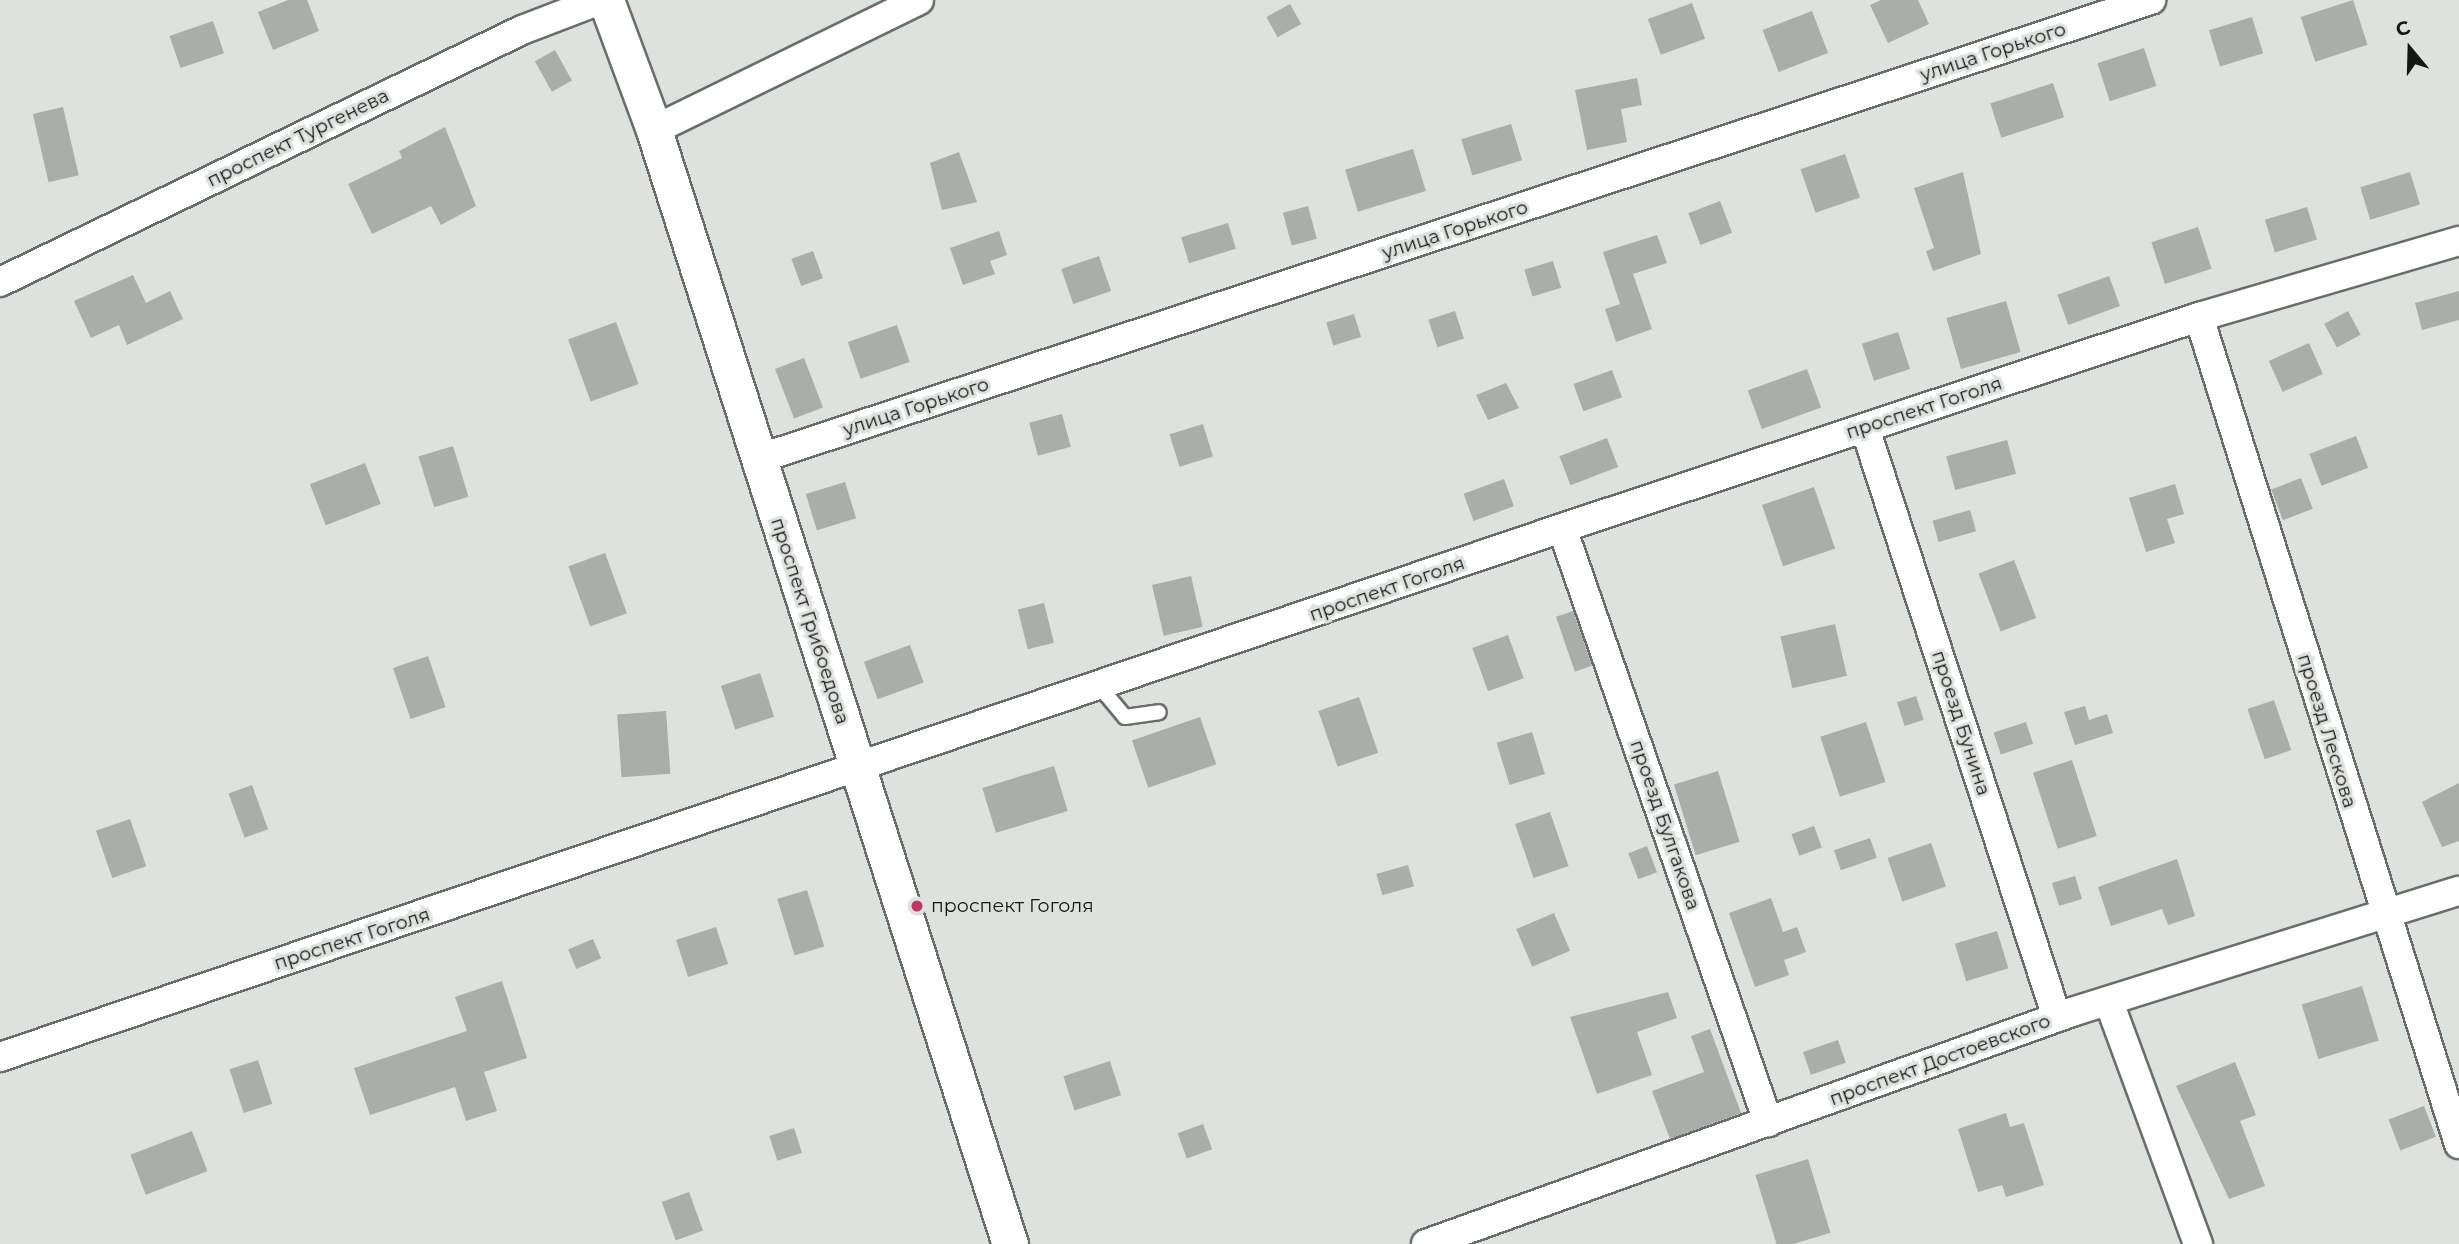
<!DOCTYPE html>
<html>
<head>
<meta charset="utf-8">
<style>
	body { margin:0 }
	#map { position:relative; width:2459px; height:1244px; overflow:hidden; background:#dde2de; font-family:Montserrat,sans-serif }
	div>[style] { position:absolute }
	.building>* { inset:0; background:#a9aeaa; transform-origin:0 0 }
	.roads { filter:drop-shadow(2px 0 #696e6a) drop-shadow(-2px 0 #696e6a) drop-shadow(0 2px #696e6a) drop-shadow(0 -2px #696e6a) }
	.service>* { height:14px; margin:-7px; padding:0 7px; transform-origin:7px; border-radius:7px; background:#fff }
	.minor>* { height:28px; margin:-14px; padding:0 14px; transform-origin:14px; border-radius:14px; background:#fff }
	.tertiary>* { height:35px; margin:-17.5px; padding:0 17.5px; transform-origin:17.5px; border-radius:17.5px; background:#fff }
	.dots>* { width:19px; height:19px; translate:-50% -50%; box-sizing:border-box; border:4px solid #dde2de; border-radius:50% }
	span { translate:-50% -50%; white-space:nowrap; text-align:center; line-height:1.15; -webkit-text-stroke:6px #dde2de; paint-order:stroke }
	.street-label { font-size:19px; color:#151715 }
	.poi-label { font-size:19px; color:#151715 }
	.left { translate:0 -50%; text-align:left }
	.north { position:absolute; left:2375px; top:14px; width:70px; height:70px; -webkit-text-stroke:5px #dde2de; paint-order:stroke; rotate:341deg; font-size:19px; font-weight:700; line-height:28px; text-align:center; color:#151715 }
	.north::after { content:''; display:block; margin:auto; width:24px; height:32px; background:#151715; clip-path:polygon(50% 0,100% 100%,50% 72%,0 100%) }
</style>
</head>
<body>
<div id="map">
	<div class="building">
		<div style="clip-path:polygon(288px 0,307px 0,319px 31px,273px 50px,258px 12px)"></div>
		<div style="clip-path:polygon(1881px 0,1918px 0,1929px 24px,1888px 43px,1870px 5px)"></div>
		<div style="left:2353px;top:0;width:47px;height:55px;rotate:72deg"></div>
		<div style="left:1692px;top:3px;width:38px;height:47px;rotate:70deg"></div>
		<div style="left:1290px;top:4px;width:23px;height:27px;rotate:61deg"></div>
		<div style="left:1812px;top:11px;width:45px;height:53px;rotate:69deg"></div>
		<div style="left:2252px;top:17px;width:38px;height:45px;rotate:73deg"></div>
		<div style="left:213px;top:21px;width:34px;height:46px;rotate:71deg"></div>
		<div style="left:2144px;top:48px;width:40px;height:49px;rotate:72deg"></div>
		<div style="left:555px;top:50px;width:35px;height:23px;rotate:61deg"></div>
		<div style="clip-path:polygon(1637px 78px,1642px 105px,1621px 109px,1627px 142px,1587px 150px,1575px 90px)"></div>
		<div style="left:2053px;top:83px;width:36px;height:66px;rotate:72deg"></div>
		<div style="left:63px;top:107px;width:70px;height:31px;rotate:77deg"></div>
		<div style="left:1511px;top:124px;width:38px;height:52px;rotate:73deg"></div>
		<div style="clip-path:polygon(445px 127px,476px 206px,441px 225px,431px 206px,372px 234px,348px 184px,402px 158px,399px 151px)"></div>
		<div style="left:1413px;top:149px;width:44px;height:71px;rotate:73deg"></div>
		<div style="clip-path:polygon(959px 152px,977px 202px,942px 210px,930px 163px)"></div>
		<div style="left:1845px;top:154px;width:46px;height:47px;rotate:71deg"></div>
		<div style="clip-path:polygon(1963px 172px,1981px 254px,1933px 271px,1926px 251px,1934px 248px,1914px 188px)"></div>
		<div style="left:2410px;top:172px;width:34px;height:52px;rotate:73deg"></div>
		<div style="left:1720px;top:201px;width:34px;height:34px;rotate:69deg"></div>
		<div style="left:1308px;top:206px;width:34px;height:26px;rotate:75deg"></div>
		<div style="left:2307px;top:207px;width:34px;height:44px;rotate:73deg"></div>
		<div style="left:1228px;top:223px;width:27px;height:49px;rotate:73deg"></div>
		<div style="left:2198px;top:227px;width:44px;height:49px;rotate:72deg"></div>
		<div style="clip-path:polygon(999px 231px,1007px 255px,990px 261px,995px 274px,963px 285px,950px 248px)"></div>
		<div style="clip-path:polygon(1657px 235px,1667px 263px,1633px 274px,1652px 329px,1616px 342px,1605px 309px,1620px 304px,1603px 252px)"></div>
		<div style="left:813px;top:251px;width:29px;height:23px;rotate:70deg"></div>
		<div style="left:1099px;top:256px;width:37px;height:40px;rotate:71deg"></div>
		<div style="left:1553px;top:261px;width:28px;height:30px;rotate:73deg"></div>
		<div style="clip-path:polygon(133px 275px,146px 303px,170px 291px,183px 319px,127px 345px,119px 325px,91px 338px,74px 301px)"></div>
		<div style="left:2109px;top:276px;width:32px;height:55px;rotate:70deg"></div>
		<div style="clip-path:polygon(2459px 291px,2459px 320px,2422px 330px,2415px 303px)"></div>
		<div style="left:2006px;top:301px;width:53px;height:62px;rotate:74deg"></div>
		<div style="left:1455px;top:311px;width:29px;height:28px;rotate:72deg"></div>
		<div style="left:2348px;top:311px;width:27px;height:27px;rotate:62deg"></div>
		<div style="left:1354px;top:314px;width:24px;height:29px;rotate:73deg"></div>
		<div style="left:616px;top:322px;width:66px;height:51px;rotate:70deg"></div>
		<div style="left:897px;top:325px;width:39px;height:52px;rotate:71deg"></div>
		<div style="left:1898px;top:332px;width:39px;height:38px;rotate:72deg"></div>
		<div style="left:2309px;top:343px;width:34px;height:44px;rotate:66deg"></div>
		<div style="left:804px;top:358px;width:53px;height:31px;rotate:69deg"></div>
		<div style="left:1807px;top:369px;width:41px;height:63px;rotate:70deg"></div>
		<div style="left:1612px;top:370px;width:29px;height:41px;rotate:70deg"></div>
		<div style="clip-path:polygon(1506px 383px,1519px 408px,1488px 420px,1476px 395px)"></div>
		<div style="left:1062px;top:414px;width:34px;height:34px;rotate:75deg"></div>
		<div style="left:1203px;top:424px;width:34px;height:35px;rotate:73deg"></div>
		<div style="left:2356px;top:436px;width:34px;height:50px;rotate:69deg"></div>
		<div style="left:1607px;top:438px;width:31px;height:51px;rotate:69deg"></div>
		<div style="left:2007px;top:440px;width:35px;height:63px;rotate:75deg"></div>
		<div style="left:453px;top:446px;width:53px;height:36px;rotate:73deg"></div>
		<div style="left:365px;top:463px;width:44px;height:59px;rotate:69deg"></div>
		<div style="left:2301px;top:478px;width:33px;height:32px;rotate:69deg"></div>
		<div style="left:1504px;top:479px;width:29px;height:43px;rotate:70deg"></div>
		<div style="left:845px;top:482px;width:38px;height:41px;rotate:73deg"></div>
		<div style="clip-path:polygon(2175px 484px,2184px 514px,2167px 519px,2175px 543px,2146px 552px,2129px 498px)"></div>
		<div style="left:1814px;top:487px;width:65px;height:55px;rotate:71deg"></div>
		<div style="left:1970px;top:510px;width:22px;height:39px;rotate:74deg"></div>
		<div style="left:605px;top:553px;width:64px;height:39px;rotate:70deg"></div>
		<div style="left:2014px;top:560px;width:62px;height:38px;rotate:69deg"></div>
		<div style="left:1191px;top:576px;width:52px;height:40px;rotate:77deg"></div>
		<div style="left:1044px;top:603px;width:41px;height:27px;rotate:76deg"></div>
		<div style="left:1573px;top:611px;width:58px;height:18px;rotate:71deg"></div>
		<div style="left:1835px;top:624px;width:53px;height:56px;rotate:77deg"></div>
		<div style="left:1508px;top:635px;width:46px;height:38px;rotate:70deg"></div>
		<div style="left:910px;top:645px;width:40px;height:49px;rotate:70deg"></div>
		<div style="left:428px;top:656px;width:54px;height:37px;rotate:71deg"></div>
		<div style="left:760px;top:673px;width:46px;height:41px;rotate:72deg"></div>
		<div style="left:1916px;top:696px;width:25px;height:20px;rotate:72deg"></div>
		<div style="left:1359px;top:697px;width:59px;height:43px;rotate:71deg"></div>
		<div style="left:2274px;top:700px;width:53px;height:28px;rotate:71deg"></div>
		<div style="clip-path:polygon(2085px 706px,2089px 720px,2107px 714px,2113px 733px,2075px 745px,2064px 712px)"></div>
		<div style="left:666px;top:711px;width:63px;height:49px;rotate:86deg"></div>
		<div style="left:1200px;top:717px;width:50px;height:72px;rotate:71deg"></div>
		<div style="left:1866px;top:722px;width:63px;height:48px;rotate:72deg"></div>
		<div style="left:2026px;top:722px;width:23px;height:34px;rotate:72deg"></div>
		<div style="left:1532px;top:732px;width:44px;height:37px;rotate:73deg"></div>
		<div style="left:2072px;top:760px;width:80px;height:41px;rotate:72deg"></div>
		<div style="left:1054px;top:766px;width:47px;height:75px;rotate:73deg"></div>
		<div style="left:1718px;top:771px;width:74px;height:46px;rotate:73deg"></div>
		<div style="clip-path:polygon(2459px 783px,2459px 841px,2442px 847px,2422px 802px)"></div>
		<div style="left:252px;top:785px;width:47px;height:25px;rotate:70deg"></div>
		<div style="left:1550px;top:812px;width:57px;height:37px;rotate:71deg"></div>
		<div style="left:130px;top:819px;width:50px;height:36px;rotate:71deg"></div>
		<div style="left:1814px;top:826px;width:23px;height:24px;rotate:70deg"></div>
		<div style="left:1870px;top:838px;width:21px;height:38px;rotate:71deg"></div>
		<div style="left:1931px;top:843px;width:46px;height:46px;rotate:71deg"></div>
		<div style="left:1647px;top:846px;width:28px;height:20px;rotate:69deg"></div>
		<div style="clip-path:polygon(2177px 859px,2195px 916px,2168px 925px,2162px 909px,2111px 926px,2098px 887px)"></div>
		<div style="left:1408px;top:865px;width:22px;height:33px;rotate:74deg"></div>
		<div style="left:2075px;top:876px;width:24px;height:24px;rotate:73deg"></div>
		<div style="left:807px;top:890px;width:59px;height:31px;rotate:73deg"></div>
		<div style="clip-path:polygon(1771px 898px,1783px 932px,1797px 927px,1806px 952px,1784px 960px,1789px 975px,1755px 987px,1729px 913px)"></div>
		<div style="left:1554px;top:913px;width:41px;height:41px;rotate:67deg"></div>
		<div style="left:716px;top:927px;width:39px;height:42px;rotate:72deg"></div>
		<div style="left:1997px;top:931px;width:39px;height:44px;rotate:73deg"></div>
		<div style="left:593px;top:939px;width:21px;height:27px;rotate:67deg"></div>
		<div style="clip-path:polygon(502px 981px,527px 1058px,484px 1072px,497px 1111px,466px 1121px,455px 1087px,370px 1115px,354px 1068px,467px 1031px,455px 997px)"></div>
		<div style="left:2362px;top:986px;width:57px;height:63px;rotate:73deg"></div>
		<div style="clip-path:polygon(1668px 992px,1677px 1018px,1637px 1032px,1652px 1075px,1597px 1094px,1570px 1017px)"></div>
		<div style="clip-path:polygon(1710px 1029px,1741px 1113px,1670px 1139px,1652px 1091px,1704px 1072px,1691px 1036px)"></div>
		<div style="left:1838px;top:1040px;width:24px;height:37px;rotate:71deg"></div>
		<div style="left:258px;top:1060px;width:46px;height:30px;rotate:72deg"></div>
		<div style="left:1110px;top:1061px;width:36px;height:49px;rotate:72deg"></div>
		<div style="clip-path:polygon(2235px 1062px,2256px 1115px,2240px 1121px,2265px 1186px,2229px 1199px,2176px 1086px)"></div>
		<div style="left:2424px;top:1106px;width:33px;height:38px;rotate:69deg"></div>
		<div style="clip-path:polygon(2006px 1113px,2010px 1127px,2024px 1123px,2044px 1185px,2006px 1197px,2002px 1185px,1978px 1192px,1958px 1129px)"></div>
		<div style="left:1203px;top:1124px;width:27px;height:27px;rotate:70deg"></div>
		<div style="left:794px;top:1128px;width:26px;height:26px;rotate:72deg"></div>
		<div style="left:192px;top:1131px;width:43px;height:66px;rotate:69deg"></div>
		<div style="left:1808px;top:1159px;width:77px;height:55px;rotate:73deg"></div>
		<div style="left:689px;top:1192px;width:41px;height:29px;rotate:70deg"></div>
	</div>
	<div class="roads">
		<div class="service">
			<div style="left:1100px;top:687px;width:39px;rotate:50deg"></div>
			<div style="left:1125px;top:717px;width:34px;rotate:-8deg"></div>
		</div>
		<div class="minor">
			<div style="left:654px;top:130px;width:295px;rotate:-26.1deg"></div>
			<div style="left:0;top:282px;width:580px;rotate:-25.77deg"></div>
			<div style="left:522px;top:30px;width:84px;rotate:-21deg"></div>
			<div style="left:2199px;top:317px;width:867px;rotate:72.55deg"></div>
			<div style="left:1865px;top:428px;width:620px;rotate:71.97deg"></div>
			<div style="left:758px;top:459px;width:1467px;rotate:-18.24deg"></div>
			<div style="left:1562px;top:528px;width:629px;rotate:70.87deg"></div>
			<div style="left:2109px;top:1002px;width:258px;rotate:69.8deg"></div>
			<div style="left:0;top:1057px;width:1649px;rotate:-18.71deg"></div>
			<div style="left:1562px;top:528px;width:671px;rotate:-18.33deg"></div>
			<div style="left:2199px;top:317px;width:271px;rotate:-16.3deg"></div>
			<div style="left:1426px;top:1244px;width:686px;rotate:-19.75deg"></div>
			<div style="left:2072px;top:1012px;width:405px;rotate:-17.4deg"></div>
		</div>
		<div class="tertiary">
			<div style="left:606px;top:0;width:139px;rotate:69.7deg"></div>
			<div style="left:654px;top:130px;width:1170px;rotate:72.28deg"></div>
		</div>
	</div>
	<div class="dots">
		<div style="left:917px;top:906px;background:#c03468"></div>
	</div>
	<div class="street-label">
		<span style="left:1993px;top:52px;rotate:-18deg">улица Горького</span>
		<span style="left:298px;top:138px;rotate:-26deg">проспект Тургенева</span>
		<span style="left:1455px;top:230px;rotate:-18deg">улица Горького</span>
		<span style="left:916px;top:407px;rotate:-18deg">улица Горького</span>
		<span style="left:1924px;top:408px;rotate:-18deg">проспект Гоголя</span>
		<span style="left:1387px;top:589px;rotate:-19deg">проспект Гоголя</span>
		<span style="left:810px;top:621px;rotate:72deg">проспект Грибоедова</span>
		<span style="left:1961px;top:723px;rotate:72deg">проезд Бунина</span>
		<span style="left:2327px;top:731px;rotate:73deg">проезд Лескова</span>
		<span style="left:1665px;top:825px;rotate:71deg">проезд Булгакова</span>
		<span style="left:352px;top:939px;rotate:-18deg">проспект Гоголя</span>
		<span style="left:1940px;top:1060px;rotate:-20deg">проспект Достоевского</span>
	</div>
	<div class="poi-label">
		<span class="left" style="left:931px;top:906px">проспект Гоголя</span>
	</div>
	<div class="north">С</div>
</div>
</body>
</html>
